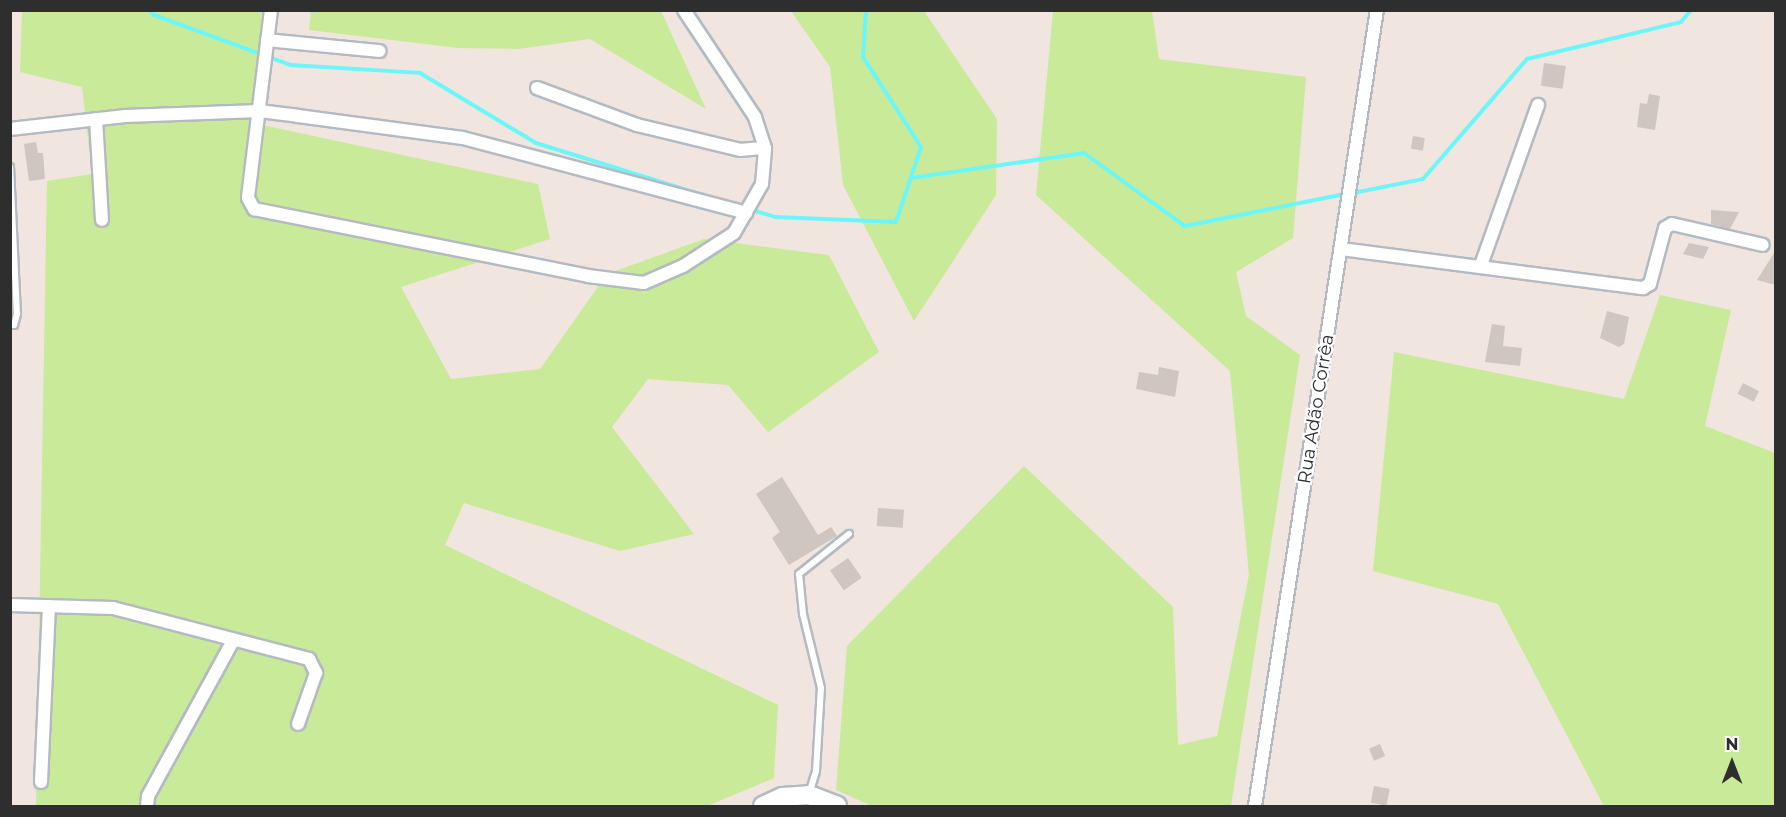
<!DOCTYPE html>
<html>
<head>
<meta charset="utf-8">
<style>
	body { margin:0 }
	#map { position:relative; width:1786px; height:817px; overflow:hidden; background:#f0e5df; font-family:Montserrat,sans-serif }
	div>[style] { position:absolute }
	.green>* { inset:0; background:#c9ea98 }
	.stream>* { height:4px; margin:-2px; padding:0 2px; transform-origin:2px; border-radius:2px; background:#6bf7fa }
	.building>* { inset:0; background:#cfc6c1; transform-origin:0 0 }
	.roads { filter:drop-shadow(2px 0 #b3bac2) drop-shadow(-2px 0 #b3bac2) drop-shadow(0 2px #b3bac2) drop-shadow(0 -2px #b3bac2) }
	.lane>* { height:6px; margin:-3px; padding:0 3px; transform-origin:3px; border-radius:3px; background:#fff }
	.street>* { height:12px; margin:-6px; padding:0 6px; transform-origin:6px; border-radius:6px; background:#fff }
	.secondary>* { height:18px; margin:-9px; padding:0 9px; transform-origin:9px; border-radius:9px; background:#fff }
	span { translate:-50% -50%; white-space:nowrap; text-align:center; line-height:1.15; -webkit-text-stroke:4.5px #fff; paint-order:stroke }
	.street-label { font-size:18px; color:#2e2e2e }
	.frame { position:absolute; inset:0; border:12px solid #2e2e2e; pointer-events:none }
	.north { position:absolute; left:1702px; top:733px; width:60px; height:60px; -webkit-text-stroke:4px #fff; paint-order:stroke; rotate:0deg; font-size:16px; font-weight:700; line-height:24px; text-align:center; color:#2e2e2e }
	.north::after { content:''; display:block; margin:auto; width:21px; height:27px; background:#2e2e2e; clip-path:polygon(50% 0,100% 100%,50% 72%,0 100%) }
</style>
</head>
<body>
<div id="map">
	<div class="green">
		<div style="clip-path:polygon(22px 11px,262px 11px,253px 123px,538px 184px,550px 239px,401px 287px,451px 379px,540px 369px,607px 274px,704px 239px,829px 255px,879px 352px,768px 432px,728px 385px,648px 379px,612px 427px,694px 534px,620px 551px,464px 503px,445px 545px,778px 705px,774px 778px,707px 806px,36px 806px,47px 181px,92px 174px,82px 87px,20px 72px)"></div>
		<div style="clip-path:polygon(311px 11px,661px 11px,706px 109px,590px 39px,518px 49px,458px 48px,309px 30px)"></div>
		<div style="clip-path:polygon(791px 11px,924px 11px,997px 119px,996px 195px,914px 321px,843px 185px,830px 67px)"></div>
		<div style="clip-path:polygon(1053px 11px,1152px 11px,1159px 59px,1306px 77px,1293px 238px,1236px 272px,1246px 316px,1300px 355px,1231px 806px,872px 806px,836px 790px,847px 646px,1024px 466px,1173px 607px,1178px 745px,1217px 736px,1249px 575px,1230px 371px,1036px 195px)"></div>
		<div style="clip-path:polygon(1660px 295px,1731px 310px,1705px 426px,1775px 453px,1775px 806px,1604px 806px,1498px 604px,1373px 571px,1394px 352px,1624px 399px)"></div>
	</div>
	<div class="stream">
		<div style="left:150px;top:10px;width:6px;rotate:51deg"></div>
		<div style="left:154px;top:15px;width:146px;rotate:20.1deg"></div>
		<div style="left:291px;top:65px;width:129px;rotate:3.5deg"></div>
		<div style="left:420px;top:73px;width:135px;rotate:31.1deg"></div>
		<div style="left:536px;top:143px;width:192px;rotate:17.3deg"></div>
		<div style="left:911px;top:178px;width:175px;rotate:-8.2deg"></div>
		<div style="left:1084px;top:153px;width:125px;rotate:35.9deg"></div>
		<div style="left:1185px;top:226px;width:163px;rotate:-11.3deg"></div>
		<div style="left:1353px;top:193px;width:71px;rotate:-11.3deg"></div>
		<div style="left:1423px;top:179px;width:159px;rotate:-49.1deg"></div>
		<div style="left:1527px;top:59px;width:158px;rotate:-13.5deg"></div>
		<div style="left:1681px;top:22px;width:16px;rotate:-50deg"></div>
		<div style="left:749px;top:209px;width:28px;rotate:17deg"></div>
		<div style="left:776px;top:217px;width:120px;rotate:2.4deg"></div>
		<div style="left:896px;top:222px;width:79px;rotate:-71.6deg"></div>
		<div style="left:921px;top:147px;width:107px;rotate:-122.8deg"></div>
		<div style="left:863px;top:57px;width:47px;rotate:-86.3deg"></div>
	</div>
	<div class="building">
		<div style="left:1544px;top:63px;width:22px;height:23px;rotate:8deg"></div>
		<div style="clip-path:polygon(1649px 94px,1660px 96px,1655px 130px,1637px 127px,1640px 103px,1647px 104px)"></div>
		<div style="left:1413px;top:136px;width:12px;height:13px;rotate:9deg"></div>
		<div style="clip-path:polygon(36px 142px,38px 153px,43px 153px,45px 179px,29px 181px,24px 144px)"></div>
		<div style="clip-path:polygon(1711px 210px,1739px 212px,1730px 229px,1711px 224px)"></div>
		<div style="clip-path:polygon(1689px 243px,1709px 247px,1703px 259px,1683px 254px)"></div>
		<div style="clip-path:polygon(1776px 250px,1776px 285px,1757px 280px)"></div>
		<div style="clip-path:polygon(1607px 311px,1629px 317px,1624px 344px,1619px 347px,1600px 338px)"></div>
		<div style="clip-path:polygon(1492px 324px,1505px 326px,1503px 346px,1522px 348px,1520px 366px,1485px 362px)"></div>
		<div style="clip-path:polygon(1159px 367px,1179px 371px,1175px 397px,1136px 389px,1139px 372px,1158px 375px)"></div>
		<div style="left:1743px;top:383px;width:18px;height:12px;rotate:27deg"></div>
		<div style="clip-path:polygon(782px 477px,818px 535px,831px 527px,837px 536px,789px 565px,772px 538px,780px 532px,756px 494px)"></div>
		<div style="left:878px;top:508px;width:26px;height:18px;rotate:4deg"></div>
		<div style="left:848px;top:558px;width:24px;height:22px;rotate:55deg"></div>
		<div style="left:1380px;top:744px;width:13px;height:12px;rotate:67deg"></div>
		<div style="left:1374px;top:786px;width:16px;height:17px;rotate:11deg"></div>
	</div>
	<div class="roads">
		<div class="lane">
			<div style="left:10px;top:167px;width:147px;rotate:87.3deg"></div>
			<div style="left:17px;top:314px;width:11px;rotate:105deg"></div>
			<div style="left:14px;top:325px;width:4px;rotate:180deg"></div>
			<div style="left:809px;top:794px;width:24px;rotate:-73deg"></div>
			<div style="left:816px;top:771px;width:83px;rotate:-86.6deg"></div>
			<div style="left:821px;top:688px;width:76px;rotate:-103.7deg"></div>
			<div style="left:803px;top:614px;width:40px;rotate:-95.7deg"></div>
			<div style="left:799px;top:574px;width:64px;rotate:-38.7deg"></div>
		</div>
		<div class="street">
			<div style="left:271px;top:10px;width:189px;rotate:97deg"></div>
			<div style="left:248px;top:198px;width:13px;rotate:61deg"></div>
			<div style="left:254px;top:209px;width:341px;rotate:11.3deg"></div>
			<div style="left:588px;top:276px;width:56px;rotate:7.1deg"></div>
			<div style="left:644px;top:283px;width:43px;rotate:-23.6deg"></div>
			<div style="left:683px;top:266px;width:61px;rotate:-32.9deg"></div>
			<div style="left:734px;top:233px;width:56px;rotate:-60.3deg"></div>
			<div style="left:762px;top:184px;width:36px;rotate:-85deg"></div>
			<div style="left:765px;top:148px;width:33px;rotate:-108deg"></div>
			<div style="left:755px;top:117px;width:128px;rotate:-123.6deg"></div>
			<div style="left:267px;top:40px;width:113px;rotate:5.6deg"></div>
			<div style="left:537px;top:88px;width:107px;rotate:20.3deg"></div>
			<div style="left:637px;top:125px;width:106px;rotate:13.6deg"></div>
			<div style="left:740px;top:150px;width:25px;rotate:-5deg"></div>
			<div style="left:96px;top:119px;width:101px;rotate:86.6deg"></div>
			<div style="left:10px;top:129px;width:116px;rotate:-6.4deg"></div>
			<div style="left:125px;top:116px;width:134px;rotate:-2.1deg"></div>
			<div style="left:259px;top:111px;width:39px;rotate:7deg"></div>
			<div style="left:298px;top:116px;width:166px;rotate:7.6deg"></div>
			<div style="left:463px;top:138px;width:293px;rotate:14.8deg"></div>
			<div style="left:1341px;top:249px;width:305px;rotate:7.4deg"></div>
			<div style="left:1643px;top:288px;width:8px;rotate:-30deg"></div>
			<div style="left:1650px;top:284px;width:58px;rotate:-75deg"></div>
			<div style="left:1665px;top:228px;width:8px;rotate:-30deg"></div>
			<div style="left:1672px;top:224px;width:93px;rotate:13deg"></div>
			<div style="left:1481px;top:265px;width:170px;rotate:-70.4deg"></div>
			<div style="left:10px;top:605px;width:103px;rotate:1.7deg"></div>
			<div style="left:113px;top:608px;width:203px;rotate:14.6deg"></div>
			<div style="left:309px;top:659px;width:16px;rotate:63deg"></div>
			<div style="left:316px;top:673px;width:54px;rotate:109.4deg"></div>
			<div style="left:41px;top:782px;width:176px;rotate:-87.4deg"></div>
			<div style="left:147px;top:806px;width:10px;rotate:-84deg"></div>
			<div style="left:148px;top:796px;width:177px;rotate:-61.3deg"></div>
			<div style="left:1255px;top:806px;width:805px;rotate:-81.29deg"></div>
		</div>
		<div class="secondary">
			<div style="left:763px;top:806px;width:21px;rotate:-25deg"></div>
			<div style="left:782px;top:797px;width:27px;rotate:-4deg"></div>
			<div style="left:809px;top:795px;width:30px;rotate:21deg"></div>
		</div>
	</div>
	<div class="street-label">
		<span style="left:1316px;top:409px;rotate:-81deg">Rua Adão Corrêa</span>
	</div>
	<div class="frame"></div>
	<div class="north">N</div>
</div>
</body>
</html>
